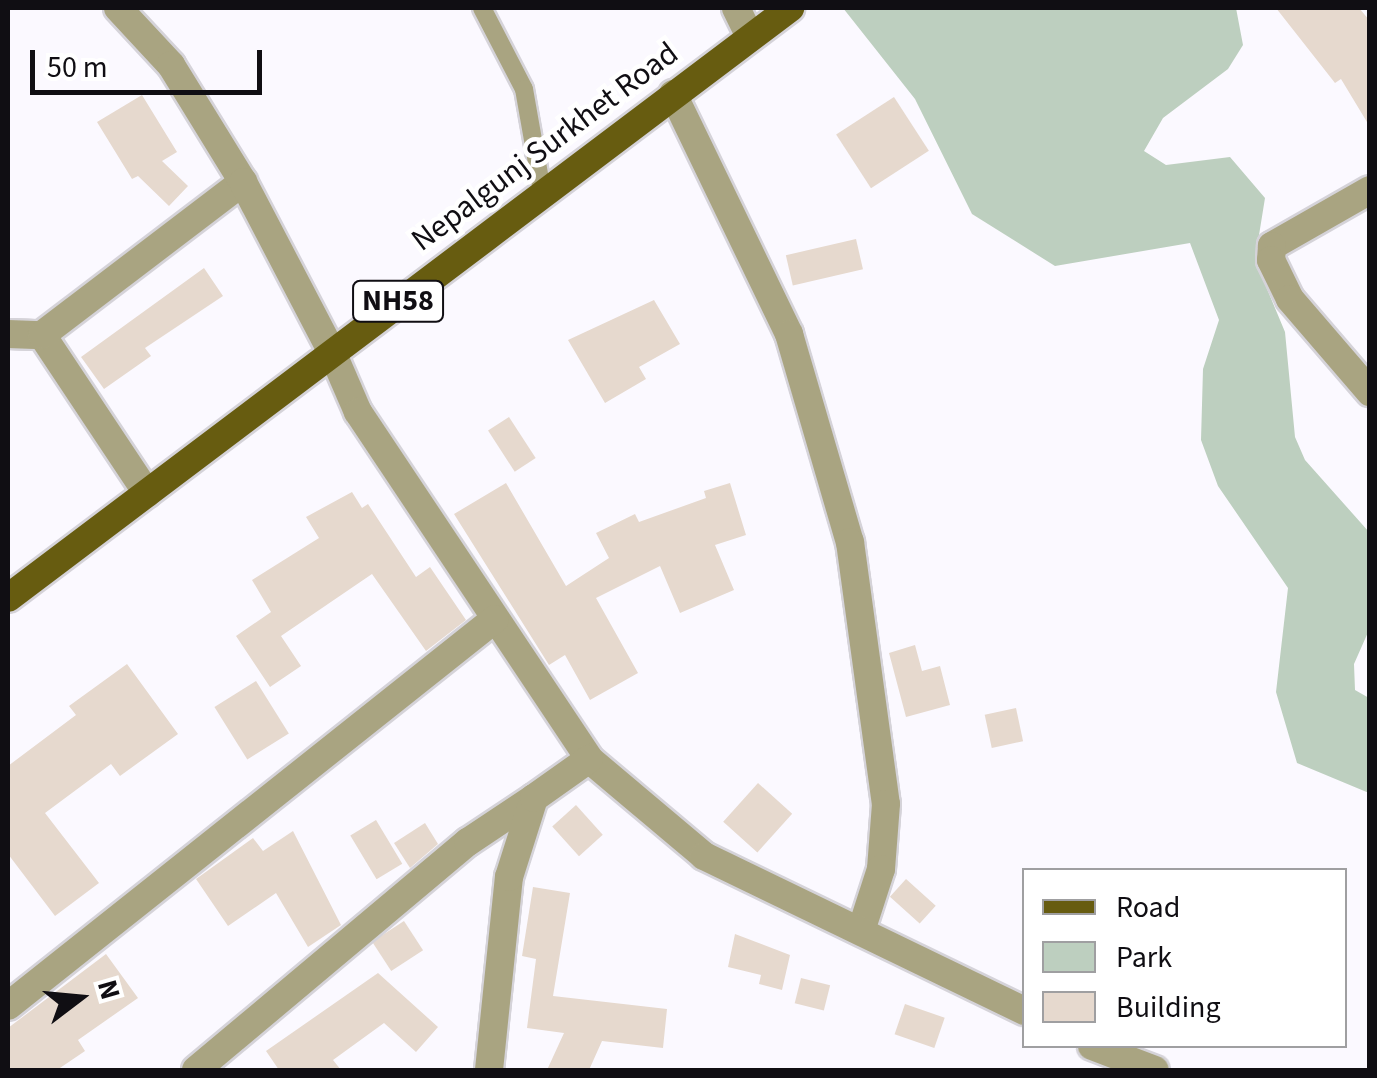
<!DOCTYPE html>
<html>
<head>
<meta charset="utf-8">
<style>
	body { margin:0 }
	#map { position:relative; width:1377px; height:1078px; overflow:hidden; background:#fbf9ff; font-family:"Source Sans 3",sans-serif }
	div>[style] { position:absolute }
	.green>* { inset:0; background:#bdcfbf }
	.building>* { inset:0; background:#e6d9ce; transform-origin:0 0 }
	.roads { filter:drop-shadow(2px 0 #d5d3d9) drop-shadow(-2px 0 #d5d3d9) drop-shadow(0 2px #d5d3d9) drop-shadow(0 -2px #d5d3d9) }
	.service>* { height:18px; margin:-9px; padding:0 9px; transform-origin:9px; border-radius:9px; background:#a9a481 }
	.minor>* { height:28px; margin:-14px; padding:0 14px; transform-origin:14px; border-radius:14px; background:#a9a481 }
	.tertiary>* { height:28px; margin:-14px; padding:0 14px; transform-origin:14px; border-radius:14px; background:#a9a481 }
	.primary>* { height:28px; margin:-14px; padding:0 14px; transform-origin:14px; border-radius:14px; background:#675c10 }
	span { translate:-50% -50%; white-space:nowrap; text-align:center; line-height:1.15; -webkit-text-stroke:9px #fff; paint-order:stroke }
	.shield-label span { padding:2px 8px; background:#fff; border:2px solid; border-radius:8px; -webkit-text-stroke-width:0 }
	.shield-label { font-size:30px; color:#100e13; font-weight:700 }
	.street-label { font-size:32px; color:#100e13 }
	.frame { position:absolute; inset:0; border:10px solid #100e13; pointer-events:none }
	.legend { position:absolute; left:1022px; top:868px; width:325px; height:180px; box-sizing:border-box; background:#fff; border:2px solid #9f9fa1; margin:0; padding:12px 18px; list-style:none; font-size:30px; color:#100e13 }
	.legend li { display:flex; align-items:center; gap:20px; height:50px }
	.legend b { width:50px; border:2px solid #9f9fa1 }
	.north { position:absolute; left:30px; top:948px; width:100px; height:100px; -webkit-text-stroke:8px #fff; paint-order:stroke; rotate:74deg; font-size:28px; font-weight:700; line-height:40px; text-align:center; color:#100e13 }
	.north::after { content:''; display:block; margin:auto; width:35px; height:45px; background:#100e13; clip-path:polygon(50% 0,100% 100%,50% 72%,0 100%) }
	.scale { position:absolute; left:30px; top:50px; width:232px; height:45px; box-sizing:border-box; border:5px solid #100e13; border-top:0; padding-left:12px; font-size:30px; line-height:35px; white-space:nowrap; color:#100e13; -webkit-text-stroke:8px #fff; paint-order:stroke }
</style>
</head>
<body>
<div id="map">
	<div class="green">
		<div style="clip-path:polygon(843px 8px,1236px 8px,1243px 45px,1228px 69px,1163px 118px,1144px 151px,1166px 165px,1230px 157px,1265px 198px,1255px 260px,1285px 332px,1295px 437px,1305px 460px,1369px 532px,1369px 630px,1354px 664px,1355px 690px,1369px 698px,1369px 793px,1297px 763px,1276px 692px,1288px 588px,1218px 486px,1201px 440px,1203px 369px,1219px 320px,1190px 243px,1055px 266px,972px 214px,915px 99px)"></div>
	</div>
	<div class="building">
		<div style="clip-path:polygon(1276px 8px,1359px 8px,1370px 21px,1370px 127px,1341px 79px,1335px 83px)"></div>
		<div style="clip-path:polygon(142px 95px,177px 152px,162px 161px,188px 186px,169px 206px,138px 176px,132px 179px,97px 122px)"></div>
		<div style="left:894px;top:97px;width:64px;height:69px;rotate:57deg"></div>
		<div style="left:856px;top:239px;width:31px;height:72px;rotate:77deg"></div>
		<div style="clip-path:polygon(204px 268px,223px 296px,145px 348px,151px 356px,104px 389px,81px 357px)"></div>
		<div style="clip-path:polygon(654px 300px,680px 344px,639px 367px,646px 379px,605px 403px,568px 340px)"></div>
		<div style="left:509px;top:417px;width:49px;height:25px;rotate:57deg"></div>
		<div style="clip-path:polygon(506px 483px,566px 586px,609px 558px,596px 533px,635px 514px,639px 522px,706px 498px,704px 491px,730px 483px,746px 535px,715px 545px,734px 590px,680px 613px,660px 566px,596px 598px,638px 673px,590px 700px,565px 655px,549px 665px,454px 514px)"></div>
		<div style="clip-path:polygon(352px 492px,362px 508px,368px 504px,416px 577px,430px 567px,466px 620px,426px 651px,372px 574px,281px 636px,301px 666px,270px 687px,236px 636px,271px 612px,252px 580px,319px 538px,306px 517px)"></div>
		<div style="clip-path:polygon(915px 645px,922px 671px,940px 666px,950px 705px,906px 717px,889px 653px)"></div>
		<div style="clip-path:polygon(127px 664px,178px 734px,120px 776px,111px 764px,45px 813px,99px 883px,55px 916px,8px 854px,8px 766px,76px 715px,69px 706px)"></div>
		<div style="left:256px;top:681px;width:62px;height:49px;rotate:58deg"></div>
		<div style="left:1016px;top:708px;width:34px;height:32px;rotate:78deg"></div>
		<div style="left:758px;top:783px;width:46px;height:52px;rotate:42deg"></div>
		<div style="left:576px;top:805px;width:40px;height:32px;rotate:48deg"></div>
		<div style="left:376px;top:820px;width:51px;height:30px;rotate:59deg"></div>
		<div style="clip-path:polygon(425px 823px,438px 844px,410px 868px,394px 843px)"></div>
		<div style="clip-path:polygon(293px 831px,341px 925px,308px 947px,276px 893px,228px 926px,196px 879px,253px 838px,263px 851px)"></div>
		<div style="left:906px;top:879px;width:40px;height:24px;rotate:42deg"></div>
		<div style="clip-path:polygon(533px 887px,570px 893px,553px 996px,667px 1009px,663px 1048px,602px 1041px,589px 1070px,547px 1070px,564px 1033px,527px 1028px,536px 959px,522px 956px)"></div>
		<div style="left:404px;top:921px;width:35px;height:38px;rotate:57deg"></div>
		<div style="clip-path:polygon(735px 934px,790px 955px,782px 990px,759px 984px,761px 975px,728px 967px)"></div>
		<div style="clip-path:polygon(106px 954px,138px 998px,78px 1040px,85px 1051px,57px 1070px,8px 1070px,8px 1028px)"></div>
		<div style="clip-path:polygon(378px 973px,438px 1027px,416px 1052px,384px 1023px,333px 1060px,341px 1070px,279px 1070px,266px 1051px)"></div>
		<div style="left:801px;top:978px;width:30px;height:26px;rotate:14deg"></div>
		<div style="left:905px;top:1004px;width:42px;height:32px;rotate:19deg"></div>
	</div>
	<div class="roads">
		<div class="service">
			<div style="left:482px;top:8px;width:91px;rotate:62.6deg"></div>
			<div style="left:524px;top:89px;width:104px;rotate:80deg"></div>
		</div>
		<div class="minor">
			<div style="left:736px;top:8px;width:32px;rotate:64deg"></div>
			<div style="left:673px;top:94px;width:267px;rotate:64.2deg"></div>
			<div style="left:789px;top:334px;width:217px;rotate:73.7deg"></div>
			<div style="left:850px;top:542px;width:264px;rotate:82.2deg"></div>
			<div style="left:886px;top:804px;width:65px;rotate:94.4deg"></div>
			<div style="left:881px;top:869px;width:62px;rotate:107.9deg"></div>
			<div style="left:1370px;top:190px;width:113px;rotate:150.3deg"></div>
			<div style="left:1272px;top:246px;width:14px;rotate:94deg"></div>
			<div style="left:1271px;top:260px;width:43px;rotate:64deg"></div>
			<div style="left:1290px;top:299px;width:123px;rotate:49.3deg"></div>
			<div style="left:8px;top:334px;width:34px;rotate:2deg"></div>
			<div style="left:42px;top:335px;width:190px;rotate:56.4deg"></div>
			<div style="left:42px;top:335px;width:253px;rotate:-37.3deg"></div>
			<div style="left:332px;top:352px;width:65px;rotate:66.6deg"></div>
			<div style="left:358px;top:412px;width:417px;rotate:56.3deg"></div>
			<div style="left:589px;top:759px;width:150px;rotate:40.1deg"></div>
			<div style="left:704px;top:856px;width:356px;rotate:25.8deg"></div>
			<div style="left:8px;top:1006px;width:622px;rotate:-38.47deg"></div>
			<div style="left:1092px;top:1046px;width:67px;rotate:20.9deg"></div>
			<div style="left:196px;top:1070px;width:355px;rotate:-40deg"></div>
			<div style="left:468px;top:842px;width:79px;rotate:-33.7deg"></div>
			<div style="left:489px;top:1070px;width:194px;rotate:-84.1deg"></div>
			<div style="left:509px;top:877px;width:83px;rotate:-72.4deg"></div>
			<div style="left:534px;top:798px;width:67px;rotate:-35.3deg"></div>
		</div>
		<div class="tertiary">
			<div style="left:118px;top:8px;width:78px;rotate:47.1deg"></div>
			<div style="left:171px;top:65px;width:137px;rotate:58.4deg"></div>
			<div style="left:243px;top:182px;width:192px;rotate:62.4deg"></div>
		</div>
		<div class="primary">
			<div style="left:8px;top:598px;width:980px;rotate:-37.03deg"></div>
		</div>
	</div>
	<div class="shield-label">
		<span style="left:398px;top:301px">NH58</span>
	</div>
	<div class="street-label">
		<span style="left:545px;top:147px;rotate:-37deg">Nepalgunj Surkhet Road</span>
	</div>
	<div class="frame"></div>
	<ul class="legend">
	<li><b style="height:12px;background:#675c10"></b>Road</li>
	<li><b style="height:28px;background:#bdcfbf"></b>Park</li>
	<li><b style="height:28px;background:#e6d9ce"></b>Building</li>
	</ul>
	<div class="north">N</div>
	<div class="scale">50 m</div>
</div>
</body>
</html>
